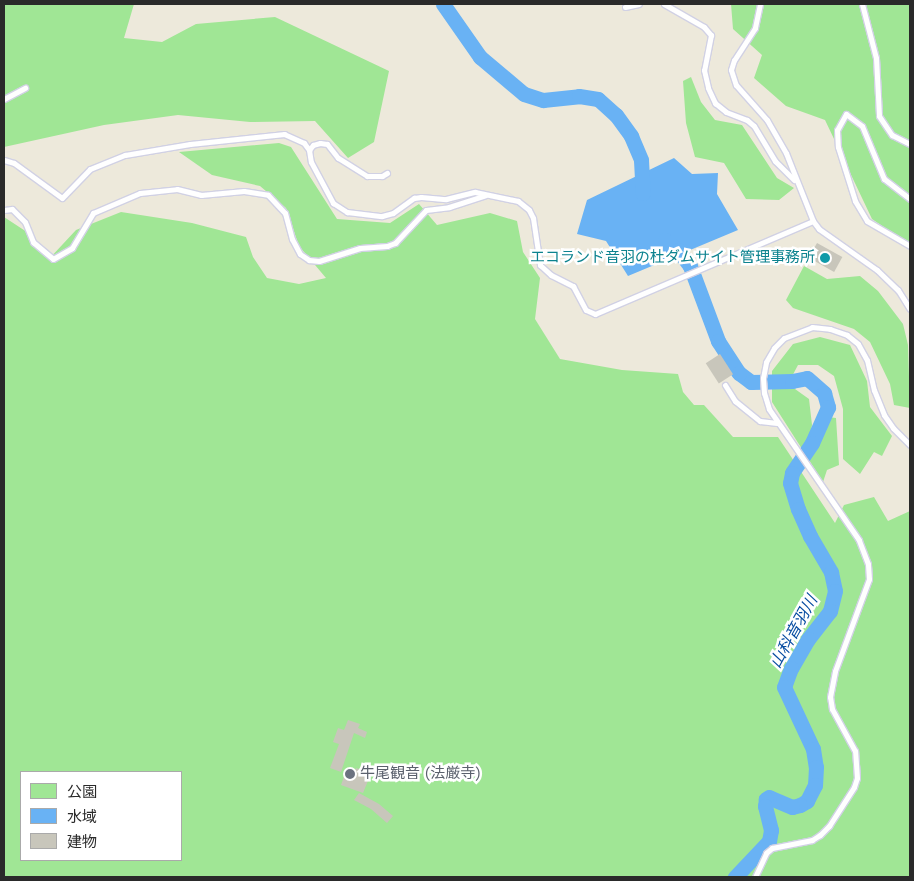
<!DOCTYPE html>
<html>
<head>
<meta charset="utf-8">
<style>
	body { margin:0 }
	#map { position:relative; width:914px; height:881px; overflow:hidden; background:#ede9db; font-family:"Work Sans","Noto Sans JP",sans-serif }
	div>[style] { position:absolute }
	.green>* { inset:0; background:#a0e695 }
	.water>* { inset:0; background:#69b2f4 }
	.river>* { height:15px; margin:-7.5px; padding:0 7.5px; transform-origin:7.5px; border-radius:7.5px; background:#69b2f4 }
	.building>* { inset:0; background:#c8c6bb; transform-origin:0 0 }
	.roads { filter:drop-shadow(1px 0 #d1d1e4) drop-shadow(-1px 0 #d1d1e4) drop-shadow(0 1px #d1d1e4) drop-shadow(0 -1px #d1d1e4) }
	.lane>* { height:5px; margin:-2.5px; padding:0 2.5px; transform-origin:2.5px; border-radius:2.5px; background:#fff }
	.dots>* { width:14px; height:14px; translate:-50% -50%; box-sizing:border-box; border:2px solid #fff; border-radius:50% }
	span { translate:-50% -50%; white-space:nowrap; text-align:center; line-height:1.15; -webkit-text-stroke:5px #fff; paint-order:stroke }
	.culture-label { font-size:15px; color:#0d838f }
	.right { translate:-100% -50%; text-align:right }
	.worship-label { font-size:15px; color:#5b616d }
	.left { translate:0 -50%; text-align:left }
	.water-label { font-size:16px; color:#074ca1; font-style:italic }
	.frame { position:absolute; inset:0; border:5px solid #2a2a2a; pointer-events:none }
	.legend { position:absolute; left:20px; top:771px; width:162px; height:90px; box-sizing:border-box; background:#fff; border:1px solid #aaa; margin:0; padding:6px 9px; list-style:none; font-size:15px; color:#2a2a2a }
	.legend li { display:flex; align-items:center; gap:10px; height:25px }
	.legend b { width:25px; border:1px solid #aaa }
</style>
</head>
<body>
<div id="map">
	<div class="green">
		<div style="clip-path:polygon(4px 4px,134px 4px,124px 38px,162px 42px,196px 24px,275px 17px,389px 71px,374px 142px,348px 158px,315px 121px,250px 122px,178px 115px,104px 125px,4px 147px)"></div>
		<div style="clip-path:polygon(731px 4px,910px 4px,910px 245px,872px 219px,825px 120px,786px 106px,754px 78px,762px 55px,733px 29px)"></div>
		<div style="clip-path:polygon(691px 77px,701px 102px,715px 120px,742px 125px,777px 178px,794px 188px,779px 200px,746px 199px,724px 163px,695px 157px,686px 123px,683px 81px)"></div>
		<div style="clip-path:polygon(evenodd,279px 143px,291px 147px,337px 219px,390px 223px,419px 204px,437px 225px,490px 213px,517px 221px,523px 252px,540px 278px,535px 319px,560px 359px,622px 370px,678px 374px,683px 392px,694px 405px,704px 405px,733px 437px,778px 437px,835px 523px,844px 505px,874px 497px,888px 521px,910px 511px,910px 877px,4px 877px,4px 217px,33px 236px,49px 259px,76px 230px,121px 212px,192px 223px,246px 237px,253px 257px,267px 278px,299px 284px,326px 278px,299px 246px,286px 208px,260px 186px,212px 175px,179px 152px,279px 143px,21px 772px,181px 772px,181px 860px,21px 860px,21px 772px)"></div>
		<div style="clip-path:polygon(804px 266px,827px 279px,860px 276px,878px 291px,903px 324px,908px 345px,910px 408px,894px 405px,890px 384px,870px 342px,854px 329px,793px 308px,786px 300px)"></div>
		<div style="clip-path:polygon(820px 337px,850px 345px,867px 381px,870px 407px,892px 436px,882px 456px,874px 452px,860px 474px,843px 459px,843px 409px,834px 376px,818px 365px,798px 365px,788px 384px,809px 399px,812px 425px,810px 438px,819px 438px,828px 417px,836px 418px,839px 465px,827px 470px,823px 482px,772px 402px,772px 371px,793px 344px)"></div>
	</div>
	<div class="water">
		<div style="clip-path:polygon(674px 158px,692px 174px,718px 173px,717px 194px,738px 230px,628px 276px,606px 241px,577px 234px,587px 200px)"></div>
	</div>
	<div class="river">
		<div style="left:443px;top:4px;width:65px;rotate:55.1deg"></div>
		<div style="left:480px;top:57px;width:57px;rotate:40.1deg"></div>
		<div style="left:524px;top:94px;width:20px;rotate:18deg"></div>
		<div style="left:543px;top:100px;width:36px;rotate:-6deg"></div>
		<div style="left:579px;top:96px;width:19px;rotate:9deg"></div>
		<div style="left:598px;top:99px;width:24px;rotate:42deg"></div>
		<div style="left:616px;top:115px;width:26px;rotate:54deg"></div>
		<div style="left:631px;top:136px;width:26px;rotate:67deg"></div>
		<div style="left:641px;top:160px;width:33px;rotate:87deg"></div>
		<div style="left:665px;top:240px;width:16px;rotate:38deg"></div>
		<div style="left:678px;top:250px;width:20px;rotate:53deg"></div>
		<div style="left:690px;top:266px;width:80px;rotate:69.5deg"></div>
		<div style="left:718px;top:341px;width:38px;rotate:57deg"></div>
		<div style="left:739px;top:373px;width:15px;rotate:37deg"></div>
		<div style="left:751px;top:382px;width:41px;rotate:-1.4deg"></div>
		<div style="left:792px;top:381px;width:15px;rotate:-11deg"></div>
		<div style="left:807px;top:378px;width:23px;rotate:41deg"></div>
		<div style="left:824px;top:393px;width:15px;rotate:74deg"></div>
		<div style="left:828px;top:407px;width:39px;rotate:114deg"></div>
		<div style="left:812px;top:443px;width:36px;rotate:124deg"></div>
		<div style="left:792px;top:473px;width:10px;rotate:101deg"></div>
		<div style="left:790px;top:483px;width:27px;rotate:73deg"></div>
		<div style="left:798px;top:509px;width:30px;rotate:66deg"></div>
		<div style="left:810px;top:536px;width:42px;rotate:59.7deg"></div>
		<div style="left:831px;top:572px;width:19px;rotate:78deg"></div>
		<div style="left:835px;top:591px;width:21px;rotate:104deg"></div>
		<div style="left:830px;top:611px;width:36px;rotate:128deg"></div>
		<div style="left:808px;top:639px;width:34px;rotate:120deg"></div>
		<div style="left:791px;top:668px;width:20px;rotate:110deg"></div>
		<div style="left:784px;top:687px;width:68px;rotate:64.9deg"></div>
		<div style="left:813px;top:749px;width:18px;rotate:81deg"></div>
		<div style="left:816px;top:767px;width:18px;rotate:93deg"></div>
		<div style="left:815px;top:785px;width:18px;rotate:117deg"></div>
		<div style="left:807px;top:801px;width:8px;rotate:150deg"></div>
		<div style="left:800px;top:805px;width:8px;rotate:166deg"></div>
		<div style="left:792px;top:807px;width:25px;rotate:-157deg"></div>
		<div style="left:769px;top:797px;width:4px;rotate:146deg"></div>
		<div style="left:766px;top:799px;width:7px;rotate:98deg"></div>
		<div style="left:765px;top:806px;width:25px;rotate:76deg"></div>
		<div style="left:771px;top:830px;width:11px;rotate:100deg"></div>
		<div style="left:769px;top:841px;width:50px;rotate:133.4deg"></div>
	</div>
	<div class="building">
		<div style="left:817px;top:243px;width:29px;height:17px;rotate:29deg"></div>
		<div style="left:720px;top:354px;width:24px;height:17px;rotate:57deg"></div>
		<div style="clip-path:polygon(348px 720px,360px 724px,358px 728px,367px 732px,365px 738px,354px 733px,341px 772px,330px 768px,339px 744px,333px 742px,338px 728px,344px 730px)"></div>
		<div style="clip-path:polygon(347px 768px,355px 771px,356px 768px,365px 771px,364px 774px,370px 776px,363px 793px,341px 785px)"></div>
		<div style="clip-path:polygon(359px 793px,379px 804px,393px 816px,387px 823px,371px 809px,354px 800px)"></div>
	</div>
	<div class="roads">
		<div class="lane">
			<div style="left:664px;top:4px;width:46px;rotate:29.9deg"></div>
			<div style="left:704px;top:27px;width:11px;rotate:49deg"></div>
			<div style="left:711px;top:35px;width:36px;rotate:101deg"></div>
			<div style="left:704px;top:70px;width:18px;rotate:77deg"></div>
			<div style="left:708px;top:88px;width:17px;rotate:65deg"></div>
			<div style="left:715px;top:103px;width:14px;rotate:39deg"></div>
			<div style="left:726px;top:112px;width:22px;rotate:21deg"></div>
			<div style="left:747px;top:120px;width:9px;rotate:41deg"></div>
			<div style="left:754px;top:126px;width:41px;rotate:59deg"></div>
			<div style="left:775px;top:161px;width:27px;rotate:45deg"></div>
			<div style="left:760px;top:4px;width:25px;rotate:102deg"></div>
			<div style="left:755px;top:28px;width:38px;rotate:123deg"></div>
			<div style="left:734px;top:60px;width:10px;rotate:107deg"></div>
			<div style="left:731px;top:70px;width:16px;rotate:72deg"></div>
			<div style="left:736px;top:85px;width:47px;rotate:48.5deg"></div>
			<div style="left:767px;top:120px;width:38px;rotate:60deg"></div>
			<div style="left:786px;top:153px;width:73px;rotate:68.3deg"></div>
			<div style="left:813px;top:221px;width:10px;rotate:53deg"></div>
			<div style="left:819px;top:229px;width:71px;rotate:35.3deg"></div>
			<div style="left:877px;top:270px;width:29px;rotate:44deg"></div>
			<div style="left:898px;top:290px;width:22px;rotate:58deg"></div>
			<div style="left:862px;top:4px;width:56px;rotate:75.5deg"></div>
			<div style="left:876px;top:58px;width:58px;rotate:87deg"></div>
			<div style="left:879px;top:116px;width:23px;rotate:56deg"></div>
			<div style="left:892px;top:135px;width:20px;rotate:27deg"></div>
			<div style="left:625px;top:7px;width:14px;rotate:-12deg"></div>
			<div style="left:4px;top:99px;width:24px;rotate:-28deg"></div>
			<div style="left:4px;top:160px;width:10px;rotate:17deg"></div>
			<div style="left:14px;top:163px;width:59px;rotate:36.1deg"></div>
			<div style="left:62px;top:198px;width:40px;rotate:-46deg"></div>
			<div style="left:90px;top:169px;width:38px;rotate:-22deg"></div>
			<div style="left:125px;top:155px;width:66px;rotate:-9.6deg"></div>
			<div style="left:190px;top:144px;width:95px;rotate:-6.1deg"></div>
			<div style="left:284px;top:134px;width:22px;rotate:24deg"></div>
			<div style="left:304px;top:143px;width:9px;rotate:54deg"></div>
			<div style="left:387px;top:173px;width:6px;rotate:149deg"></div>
			<div style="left:382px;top:176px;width:15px;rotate:180deg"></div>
			<div style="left:367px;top:176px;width:34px;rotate:-148deg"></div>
			<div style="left:338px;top:158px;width:18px;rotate:-128deg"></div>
			<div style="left:327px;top:144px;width:7px;rotate:-172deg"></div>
			<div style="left:320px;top:143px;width:7px;rotate:164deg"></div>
			<div style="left:313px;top:145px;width:6px;rotate:129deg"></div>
			<div style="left:309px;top:150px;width:12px;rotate:81deg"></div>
			<div style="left:311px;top:162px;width:47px;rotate:61.8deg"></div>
			<div style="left:333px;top:203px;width:17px;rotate:33deg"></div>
			<div style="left:347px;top:212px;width:35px;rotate:7deg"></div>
			<div style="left:382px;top:216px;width:11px;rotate:-15deg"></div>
			<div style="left:393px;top:213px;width:26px;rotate:-36deg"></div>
			<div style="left:414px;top:198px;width:7px;rotate:-8deg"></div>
			<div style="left:421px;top:197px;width:25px;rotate:5deg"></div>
			<div style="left:446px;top:199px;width:30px;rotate:-14deg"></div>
			<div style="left:475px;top:192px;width:44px;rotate:11.8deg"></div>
			<div style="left:518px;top:201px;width:14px;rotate:39deg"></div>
			<div style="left:529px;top:210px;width:9px;rotate:63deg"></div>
			<div style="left:533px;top:218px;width:48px;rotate:81.5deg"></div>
			<div style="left:540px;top:265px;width:15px;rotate:42deg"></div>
			<div style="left:551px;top:275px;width:25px;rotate:27deg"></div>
			<div style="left:573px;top:286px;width:27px;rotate:62deg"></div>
			<div style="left:586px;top:310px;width:10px;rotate:24deg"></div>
			<div style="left:595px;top:314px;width:237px;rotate:-23.1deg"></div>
			<div style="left:910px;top:199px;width:33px;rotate:-142deg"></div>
			<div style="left:884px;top:179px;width:57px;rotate:-112.5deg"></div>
			<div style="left:862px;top:126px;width:20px;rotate:-143deg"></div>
			<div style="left:846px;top:114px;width:18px;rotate:119deg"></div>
			<div style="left:837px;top:130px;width:17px;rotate:87deg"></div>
			<div style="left:838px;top:147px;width:57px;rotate:72.5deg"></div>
			<div style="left:855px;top:201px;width:23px;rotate:59deg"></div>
			<div style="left:867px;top:221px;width:50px;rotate:30.2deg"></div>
			<div style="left:4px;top:210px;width:8px;rotate:-7deg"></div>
			<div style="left:12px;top:209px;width:18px;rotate:45deg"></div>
			<div style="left:25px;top:222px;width:22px;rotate:68deg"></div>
			<div style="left:33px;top:242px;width:26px;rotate:40deg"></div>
			<div style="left:53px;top:259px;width:22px;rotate:-30deg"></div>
			<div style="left:72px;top:248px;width:41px;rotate:-59deg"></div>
			<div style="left:93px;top:213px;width:51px;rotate:-23.1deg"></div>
			<div style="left:140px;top:193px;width:37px;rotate:-6deg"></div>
			<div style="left:177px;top:189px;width:25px;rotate:14deg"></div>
			<div style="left:201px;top:195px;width:43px;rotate:-5.3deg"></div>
			<div style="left:244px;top:191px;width:24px;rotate:9deg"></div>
			<div style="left:268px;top:195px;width:25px;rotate:47deg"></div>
			<div style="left:285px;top:213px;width:27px;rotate:75deg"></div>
			<div style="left:292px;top:239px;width:17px;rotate:62deg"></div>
			<div style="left:300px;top:254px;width:11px;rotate:34deg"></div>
			<div style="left:309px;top:260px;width:10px;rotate:6deg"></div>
			<div style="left:319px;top:261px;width:43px;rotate:-17.6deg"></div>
			<div style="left:360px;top:248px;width:27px;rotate:-4deg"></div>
			<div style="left:387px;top:246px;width:9px;rotate:-21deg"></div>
			<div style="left:395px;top:243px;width:45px;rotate:-46.8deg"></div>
			<div style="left:426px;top:210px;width:23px;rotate:-7deg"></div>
			<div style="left:449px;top:207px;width:38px;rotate:-18deg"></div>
			<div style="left:725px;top:385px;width:19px;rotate:58deg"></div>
			<div style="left:735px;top:401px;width:32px;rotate:39deg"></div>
			<div style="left:760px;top:421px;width:17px;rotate:7deg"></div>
			<div style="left:755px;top:877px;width:26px;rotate:-65deg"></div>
			<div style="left:766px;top:853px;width:8px;rotate:-40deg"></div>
			<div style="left:772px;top:848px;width:41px;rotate:-11.3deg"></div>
			<div style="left:812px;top:840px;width:9px;rotate:-32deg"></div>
			<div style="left:820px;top:835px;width:13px;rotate:-45deg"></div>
			<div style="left:829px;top:826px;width:46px;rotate:-57.3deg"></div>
			<div style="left:854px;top:787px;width:9px;rotate:-72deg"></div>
			<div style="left:857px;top:778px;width:27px;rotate:-94deg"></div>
			<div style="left:855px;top:751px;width:48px;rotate:-118.7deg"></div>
			<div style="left:832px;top:709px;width:12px;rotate:-99deg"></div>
			<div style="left:830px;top:697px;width:26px;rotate:-79deg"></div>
			<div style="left:835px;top:671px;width:98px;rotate:-69.7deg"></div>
			<div style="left:869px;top:579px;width:15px;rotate:-94deg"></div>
			<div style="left:868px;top:564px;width:26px;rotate:-111deg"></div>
			<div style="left:859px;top:540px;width:159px;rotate:-124.5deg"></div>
			<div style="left:769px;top:409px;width:17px;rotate:-107deg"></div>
			<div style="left:764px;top:393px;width:15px;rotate:-94deg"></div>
			<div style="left:763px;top:378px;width:16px;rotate:-79deg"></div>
			<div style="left:766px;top:362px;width:16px;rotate:-60deg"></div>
			<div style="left:774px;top:348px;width:14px;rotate:-45deg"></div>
			<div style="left:784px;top:338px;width:30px;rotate:-21deg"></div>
			<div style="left:812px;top:327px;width:18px;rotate:6deg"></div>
			<div style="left:830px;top:329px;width:18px;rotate:19deg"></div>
			<div style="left:847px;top:335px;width:14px;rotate:39deg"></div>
			<div style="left:858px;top:344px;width:18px;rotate:61deg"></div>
			<div style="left:867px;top:360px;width:31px;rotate:77deg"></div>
			<div style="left:874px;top:390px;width:27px;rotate:68deg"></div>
			<div style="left:884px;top:415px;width:16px;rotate:55deg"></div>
			<div style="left:893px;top:428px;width:24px;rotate:45deg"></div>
		</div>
	</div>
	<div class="dots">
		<div style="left:825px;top:258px;background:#0f9aa8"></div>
		<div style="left:350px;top:774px;background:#6b7280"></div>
	</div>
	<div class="culture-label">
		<span class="right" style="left:815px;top:258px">エコランド音羽の杜ダムサイト管理事務所</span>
	</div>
	<div class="worship-label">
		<span class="left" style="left:360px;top:774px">牛尾観音 (法厳寺)</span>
	</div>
	<div class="water-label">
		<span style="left:794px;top:632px;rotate:-61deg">山科音羽川</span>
	</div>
	<div class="frame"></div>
	<ul class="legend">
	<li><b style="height:14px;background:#a0e695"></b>公園</li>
	<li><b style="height:14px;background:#69b2f4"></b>水域</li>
	<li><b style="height:14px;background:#c8c6bb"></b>建物</li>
	</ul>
</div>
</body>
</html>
